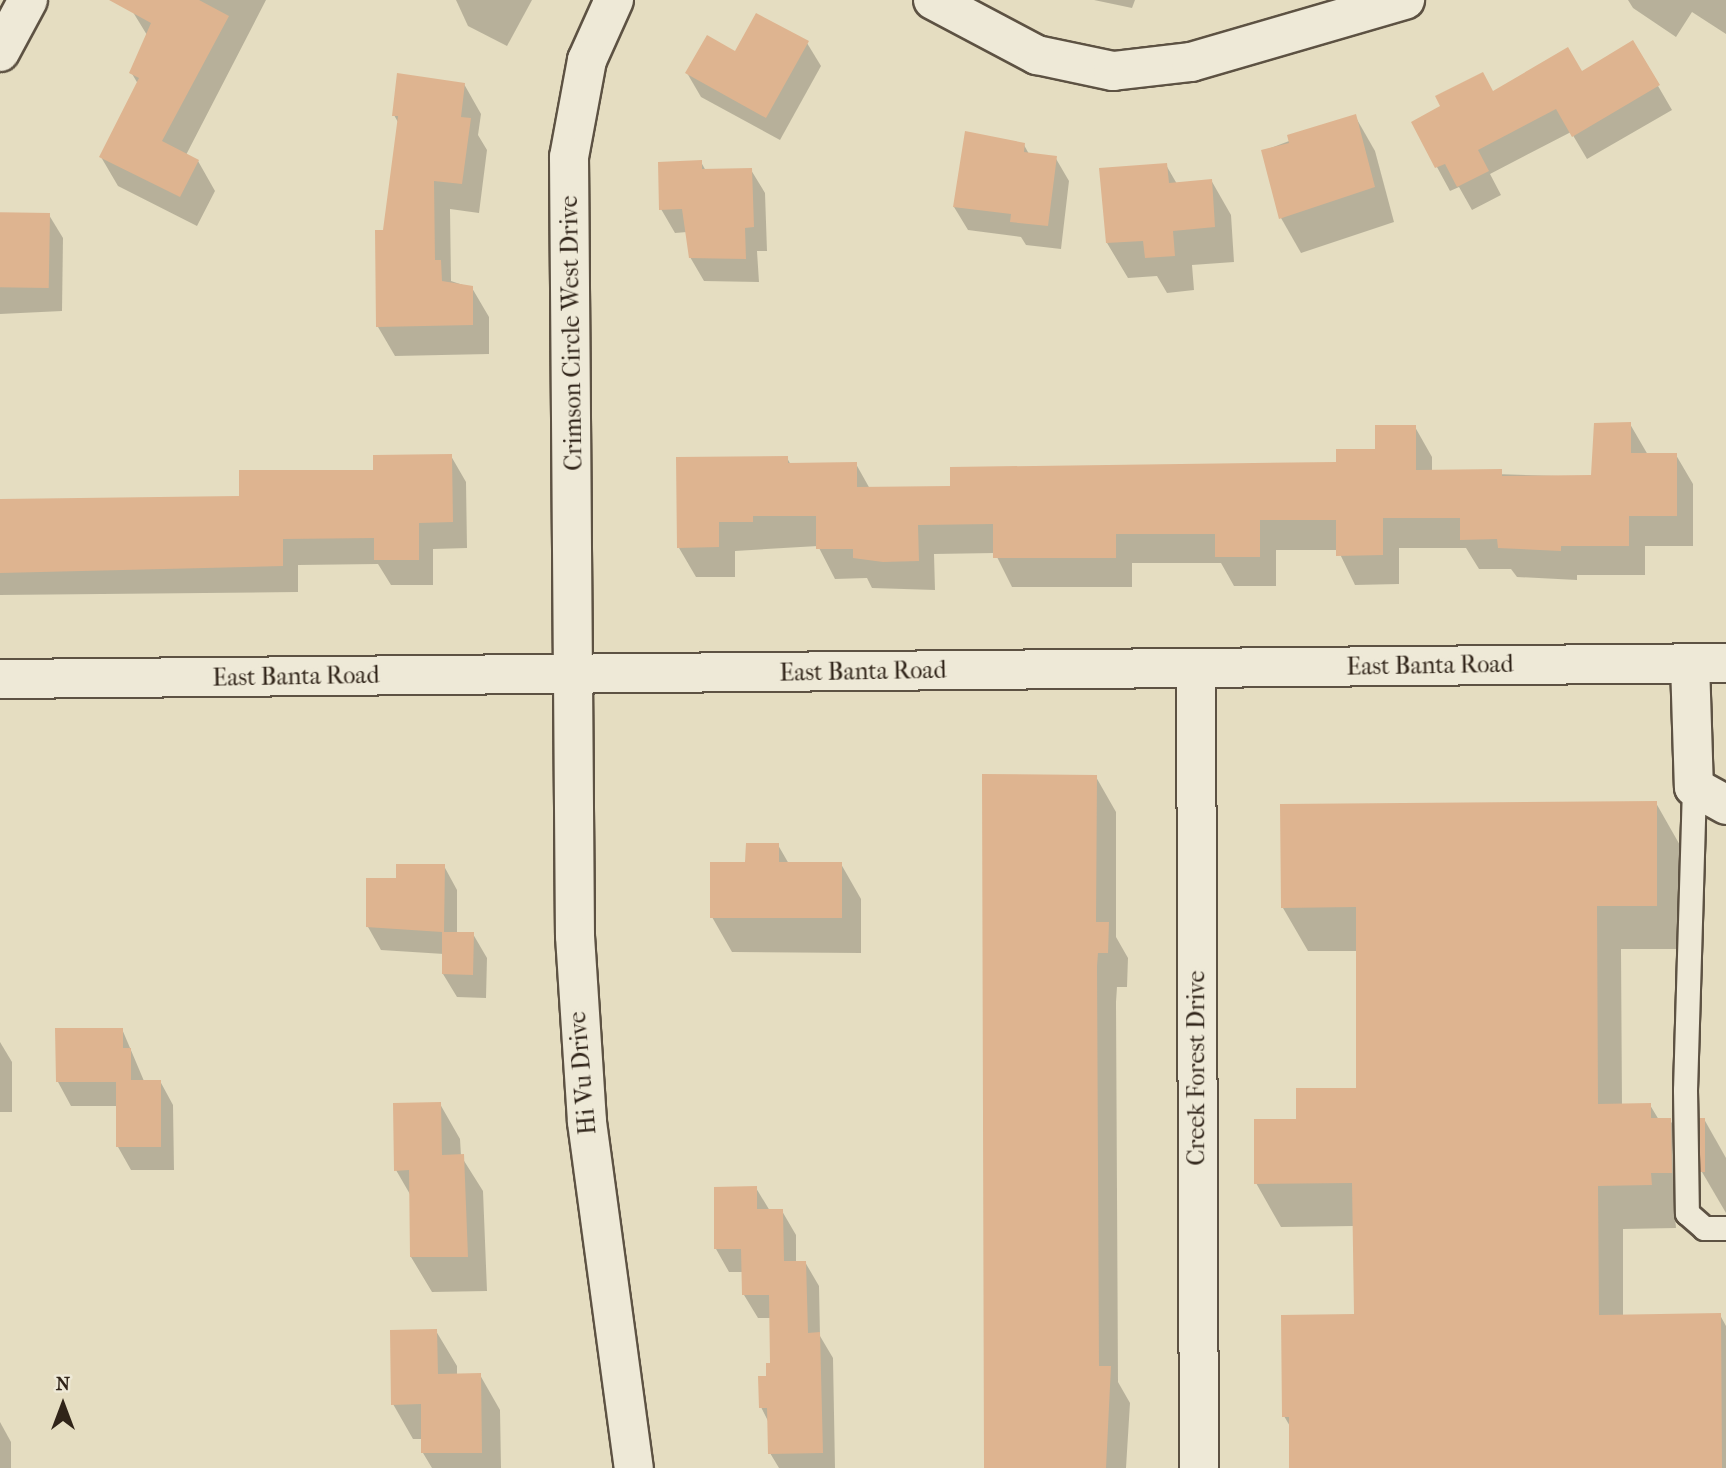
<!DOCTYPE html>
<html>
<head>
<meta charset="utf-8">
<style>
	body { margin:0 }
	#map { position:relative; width:1726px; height:1468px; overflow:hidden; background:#e5ddc1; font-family:"IM FELL French Canon",serif }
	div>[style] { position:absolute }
	.shadow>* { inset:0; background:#0003 }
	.building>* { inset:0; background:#deb490; transform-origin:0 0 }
	.roads { filter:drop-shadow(2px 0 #5d5243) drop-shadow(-2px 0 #5d5243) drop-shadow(0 2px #5d5243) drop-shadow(0 -2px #5d5243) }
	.lane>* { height:23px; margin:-11.5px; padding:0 11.5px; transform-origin:11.5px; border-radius:11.5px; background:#eee9d7 }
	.street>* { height:38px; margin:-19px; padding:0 19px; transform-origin:19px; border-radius:19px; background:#eee9d7 }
	.secondary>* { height:38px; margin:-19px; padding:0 19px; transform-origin:19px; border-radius:19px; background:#eee9d7 }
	span { translate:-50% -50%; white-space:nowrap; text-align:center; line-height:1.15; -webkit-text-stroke:5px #eee9d7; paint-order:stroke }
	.street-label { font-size:24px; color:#302419 }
	.north { position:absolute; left:28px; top:1370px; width:70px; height:70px; -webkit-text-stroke:5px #eee9d7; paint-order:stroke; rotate:0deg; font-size:19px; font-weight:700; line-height:28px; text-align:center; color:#302419 }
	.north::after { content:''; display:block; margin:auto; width:24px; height:32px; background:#302419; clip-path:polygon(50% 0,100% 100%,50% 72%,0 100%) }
</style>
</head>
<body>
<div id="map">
	<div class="shadow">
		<div style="clip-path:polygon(131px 0,266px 0,186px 155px,198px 161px,215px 191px,197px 226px,118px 186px,101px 157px,138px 84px,131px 72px,147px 35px,128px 4px)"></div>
		<div style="clip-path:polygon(456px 0,532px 0,507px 46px,468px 26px)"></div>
		<div style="clip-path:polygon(1094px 0,1135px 0,1132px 8px)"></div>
		<div style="clip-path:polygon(1628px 0,1726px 0,1726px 34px,1692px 12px,1676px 37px,1633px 8px)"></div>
		<div style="clip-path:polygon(807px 43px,821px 66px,780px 140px,701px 97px,687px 73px,736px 53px)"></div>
		<div style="clip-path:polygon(1633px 43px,1672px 110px,1587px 159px,1571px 132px,1490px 174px,1501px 195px,1472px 210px,1459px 187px,1450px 191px,1413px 123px,1493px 93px,1581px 73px)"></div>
		<div style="clip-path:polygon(464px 84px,481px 114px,478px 135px,487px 150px,479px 213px,450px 209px,451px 281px,472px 288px,489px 317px,489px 354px,395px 356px,378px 327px,399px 124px,394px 115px)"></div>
		<div style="clip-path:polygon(1355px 116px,1375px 151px,1394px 222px,1301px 253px,1281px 218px,1263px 151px)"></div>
		<div style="clip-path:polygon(1024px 145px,1029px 154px,1055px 157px,1069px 181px,1061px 249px,1026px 245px,1021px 237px,968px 230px,954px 207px)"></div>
		<div style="clip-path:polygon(701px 162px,706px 171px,751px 170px,765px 193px,767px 251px,757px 251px,759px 282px,704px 281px,690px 257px,687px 232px,675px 233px,661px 209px)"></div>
		<div style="clip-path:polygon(1166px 165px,1177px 184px,1211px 180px,1231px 215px,1234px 262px,1192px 265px,1194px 290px,1167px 293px,1157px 276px,1128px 278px,1107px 243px)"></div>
		<div style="clip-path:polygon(49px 215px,63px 238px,62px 311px,0 314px,0 216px)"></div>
		<div style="clip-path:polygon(1630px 424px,1648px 455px,1676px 455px,1693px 484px,1693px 546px,1645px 546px,1645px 575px,1577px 575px,1577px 580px,1517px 577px,1511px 569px,1479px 569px,1466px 548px,1399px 548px,1399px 584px,1355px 585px,1338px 550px,1276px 550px,1276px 586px,1234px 586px,1221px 563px,1132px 563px,1132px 587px,1012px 587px,995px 553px,934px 554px,935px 590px,872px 588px,867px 578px,835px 579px,818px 546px,735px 551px,735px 577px,696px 577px,679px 548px,787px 458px,791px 465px,856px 464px,870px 489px,952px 488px,1338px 464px,1377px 451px,1415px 427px,1432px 457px,1432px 472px,1592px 477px)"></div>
		<div style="clip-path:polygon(451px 456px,466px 482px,467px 548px,433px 549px,433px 585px,391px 585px,378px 564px,298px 565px,298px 592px,0 595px,0 501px,241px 497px)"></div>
		<div style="clip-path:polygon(1096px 777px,1116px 812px,1116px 937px,1128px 958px,1127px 987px,1117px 987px,1116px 1002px,1118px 1382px,1130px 1403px,1126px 1468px,985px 1468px)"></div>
		<div style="clip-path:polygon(1656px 803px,1681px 847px,1682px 949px,1621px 949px,1622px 1105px,1650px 1105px,1659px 1120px,1670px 1120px,1696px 1163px,1696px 1216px,1675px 1216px,1676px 1228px,1623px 1229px,1623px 1316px,1720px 1315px,1726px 1326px,1726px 1468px,1290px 1468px,1291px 1428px,1284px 1416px,1355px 1316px,1354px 1226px,1281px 1227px,1256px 1183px,1298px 1121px,1358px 1090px,1358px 951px,1308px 951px,1283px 908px)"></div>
		<div style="clip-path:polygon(778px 845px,789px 864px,841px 864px,861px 899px,861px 953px,732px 952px,712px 917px,747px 864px)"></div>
		<div style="clip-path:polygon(444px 866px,457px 890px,457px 934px,473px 934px,487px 958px,486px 998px,457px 997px,443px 974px,444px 954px,381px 950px,368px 927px,398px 880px)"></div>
		<div style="clip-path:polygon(122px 1029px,144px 1081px,160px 1081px,173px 1105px,174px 1170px,131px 1170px,118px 1147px,118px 1106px,71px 1106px,58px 1082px)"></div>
		<div style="clip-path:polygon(0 1042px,12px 1062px,12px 1112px,0 1112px)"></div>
		<div style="clip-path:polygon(440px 1104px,460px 1139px,461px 1156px,483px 1191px,487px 1291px,432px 1292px,411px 1257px,411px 1196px,396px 1170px)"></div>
		<div style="clip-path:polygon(1704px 1119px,1726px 1158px,1726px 1213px,1702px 1172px)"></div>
		<div style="clip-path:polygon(756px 1188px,770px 1211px,782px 1211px,796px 1235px,796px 1262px,805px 1262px,819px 1286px,820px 1336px,833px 1358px,835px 1468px,779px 1468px,770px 1453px,769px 1423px,761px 1407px,772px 1365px,771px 1318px,758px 1318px,744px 1295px,744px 1272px,729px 1272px,716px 1249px)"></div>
		<div style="clip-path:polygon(436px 1331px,457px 1366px,457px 1375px,480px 1375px,500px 1410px,501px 1468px,432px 1468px,423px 1453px,423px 1439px,413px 1439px,393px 1404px)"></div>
		<div style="clip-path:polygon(0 1422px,11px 1442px,11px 1468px,0 1468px)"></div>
	</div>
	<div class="building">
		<div style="clip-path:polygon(109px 0,199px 0,229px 16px,162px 141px,199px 160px,180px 197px,99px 157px,139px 78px,129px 73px,151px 23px)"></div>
		<div style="clip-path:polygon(756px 13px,809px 41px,766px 118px,685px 73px,707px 35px,735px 51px)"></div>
		<div style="clip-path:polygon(1633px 40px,1660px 85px,1572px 137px,1556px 109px,1478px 150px,1489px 171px,1457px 187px,1445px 164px,1435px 168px,1411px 122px,1440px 106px,1435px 96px,1483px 72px,1493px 91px,1568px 47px,1582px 71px)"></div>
		<div style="clip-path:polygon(397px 73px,465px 83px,461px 117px,471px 118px,462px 184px,434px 181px,435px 260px,441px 260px,442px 281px,473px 286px,473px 325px,376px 327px,375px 230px,383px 230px,398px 116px,392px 116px)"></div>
		<div style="clip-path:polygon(1356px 114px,1375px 187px,1279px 219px,1261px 150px,1289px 143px,1287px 135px)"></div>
		<div style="clip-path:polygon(965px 131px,1025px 143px,1024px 152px,1057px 156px,1048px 226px,1010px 222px,1011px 214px,953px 207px)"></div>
		<div style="clip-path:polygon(702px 160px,702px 169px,752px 168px,754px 227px,745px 228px,746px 259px,689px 258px,682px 209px,659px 210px,658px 162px)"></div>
		<div style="clip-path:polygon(1167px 163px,1169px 183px,1212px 179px,1215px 227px,1173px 231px,1175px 256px,1145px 258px,1143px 241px,1106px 243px,1099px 168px)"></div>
		<div style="left:50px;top:213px;width:75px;height:50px;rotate:91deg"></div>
		<div style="clip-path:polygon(1631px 422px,1631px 453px,1677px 453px,1677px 516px,1629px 516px,1629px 546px,1561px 546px,1561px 551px,1498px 548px,1497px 539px,1460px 540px,1460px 518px,1383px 518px,1383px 555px,1336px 556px,1336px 520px,1260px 520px,1260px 557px,1215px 557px,1215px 534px,1116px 534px,1116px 558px,993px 558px,993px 524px,918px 525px,919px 561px,883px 562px,853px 558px,853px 549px,816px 549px,816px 516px,753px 516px,753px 522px,719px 522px,719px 547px,677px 548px,676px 457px,788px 456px,788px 463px,857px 462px,857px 487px,950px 486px,950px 467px,1336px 462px,1336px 449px,1375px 449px,1375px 425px,1416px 425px,1416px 470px,1502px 469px,1502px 476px,1591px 475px,1594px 423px)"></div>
		<div style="clip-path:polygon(452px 454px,453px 522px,419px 523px,419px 560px,374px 560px,374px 538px,283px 539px,283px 566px,0 573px,0 499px,239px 496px,239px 470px,373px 470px,373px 455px)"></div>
		<div style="clip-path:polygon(982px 774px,1097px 775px,1096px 922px,1109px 922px,1108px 953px,1098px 953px,1097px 966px,1099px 1366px,1111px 1366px,1106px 1468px,984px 1468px)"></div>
		<div style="clip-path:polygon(1657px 801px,1657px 906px,1597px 906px,1598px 1104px,1651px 1103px,1651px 1118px,1671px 1118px,1672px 1173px,1651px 1173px,1652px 1185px,1598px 1186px,1599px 1315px,1721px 1313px,1722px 1468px,1289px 1468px,1289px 1417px,1282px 1417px,1281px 1315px,1354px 1314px,1352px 1183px,1254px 1184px,1254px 1119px,1296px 1119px,1296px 1088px,1356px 1088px,1356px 907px,1281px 908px,1280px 804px)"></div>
		<div style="clip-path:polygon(746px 843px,779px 843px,779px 862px,842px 862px,842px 918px,710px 918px,710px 862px,745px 862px)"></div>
		<div style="clip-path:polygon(396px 864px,445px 864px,444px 932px,474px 932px,473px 975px,442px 974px,442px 932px,366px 927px,366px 878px,396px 878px)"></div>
		<div style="clip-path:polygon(55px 1028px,123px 1028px,123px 1048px,131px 1048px,131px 1080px,161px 1080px,161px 1147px,116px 1147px,116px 1082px,56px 1082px)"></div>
		<div style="clip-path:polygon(441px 1102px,442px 1155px,464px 1154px,468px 1257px,410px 1257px,409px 1170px,394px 1171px,393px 1103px)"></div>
		<div style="clip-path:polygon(1699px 1118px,1705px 1118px,1705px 1172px,1700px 1172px)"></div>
		<div style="clip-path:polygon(757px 1186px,757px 1209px,783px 1209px,784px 1261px,806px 1261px,808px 1333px,820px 1332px,823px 1453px,768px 1454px,767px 1408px,759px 1408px,758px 1376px,766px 1376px,766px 1363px,770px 1363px,769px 1295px,742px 1295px,741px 1249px,714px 1249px,714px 1187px)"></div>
		<div style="clip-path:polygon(437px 1329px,438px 1374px,481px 1373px,482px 1453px,421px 1453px,421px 1404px,391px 1405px,390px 1330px)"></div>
	</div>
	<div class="roads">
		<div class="lane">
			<div style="left:1694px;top:787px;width:303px;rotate:91.7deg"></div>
			<div style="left:1685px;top:1090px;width:123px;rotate:89.1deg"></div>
			<div style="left:1687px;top:1213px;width:23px;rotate:41deg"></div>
			<div style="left:1704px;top:1228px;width:22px"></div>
		</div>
		<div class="street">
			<div style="left:614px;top:0;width:66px;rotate:114.2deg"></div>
			<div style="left:587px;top:60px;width:99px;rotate:100.5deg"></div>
			<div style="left:569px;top:157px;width:779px;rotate:89.56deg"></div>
			<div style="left:575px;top:936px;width:186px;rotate:86.3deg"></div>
			<div style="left:587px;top:1122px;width:349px;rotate:82.3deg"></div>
			<div style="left:933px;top:0;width:118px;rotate:27.9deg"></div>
			<div style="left:1037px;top:55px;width:78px;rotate:11.9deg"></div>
			<div style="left:1113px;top:71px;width:79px;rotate:-6.6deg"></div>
			<div style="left:1191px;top:62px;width:223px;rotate:-16.2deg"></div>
			<div style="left:0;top:52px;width:59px;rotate:-61.7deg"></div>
			<div style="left:1690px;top:663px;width:124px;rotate:88.2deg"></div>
			<div style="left:1694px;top:787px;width:37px;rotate:29deg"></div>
			<div style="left:1196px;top:668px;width:800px;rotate:89.79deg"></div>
		</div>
		<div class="secondary">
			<div style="left:0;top:679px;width:1726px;rotate:-0.53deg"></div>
		</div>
	</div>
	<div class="street-label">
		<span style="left:572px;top:333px;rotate:-91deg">Crimson Circle West Drive</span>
		<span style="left:1430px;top:666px;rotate:-1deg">East Banta Road</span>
		<span style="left:863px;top:672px;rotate:-1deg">East Banta Road</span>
		<span style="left:296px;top:677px;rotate:-1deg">East Banta Road</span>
		<span style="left:1197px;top:1068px;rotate:-90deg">Creek Forest Drive</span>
		<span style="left:583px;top:1073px;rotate:-95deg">Hi Vu Drive</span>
	</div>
	<div class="north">N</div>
</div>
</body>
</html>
